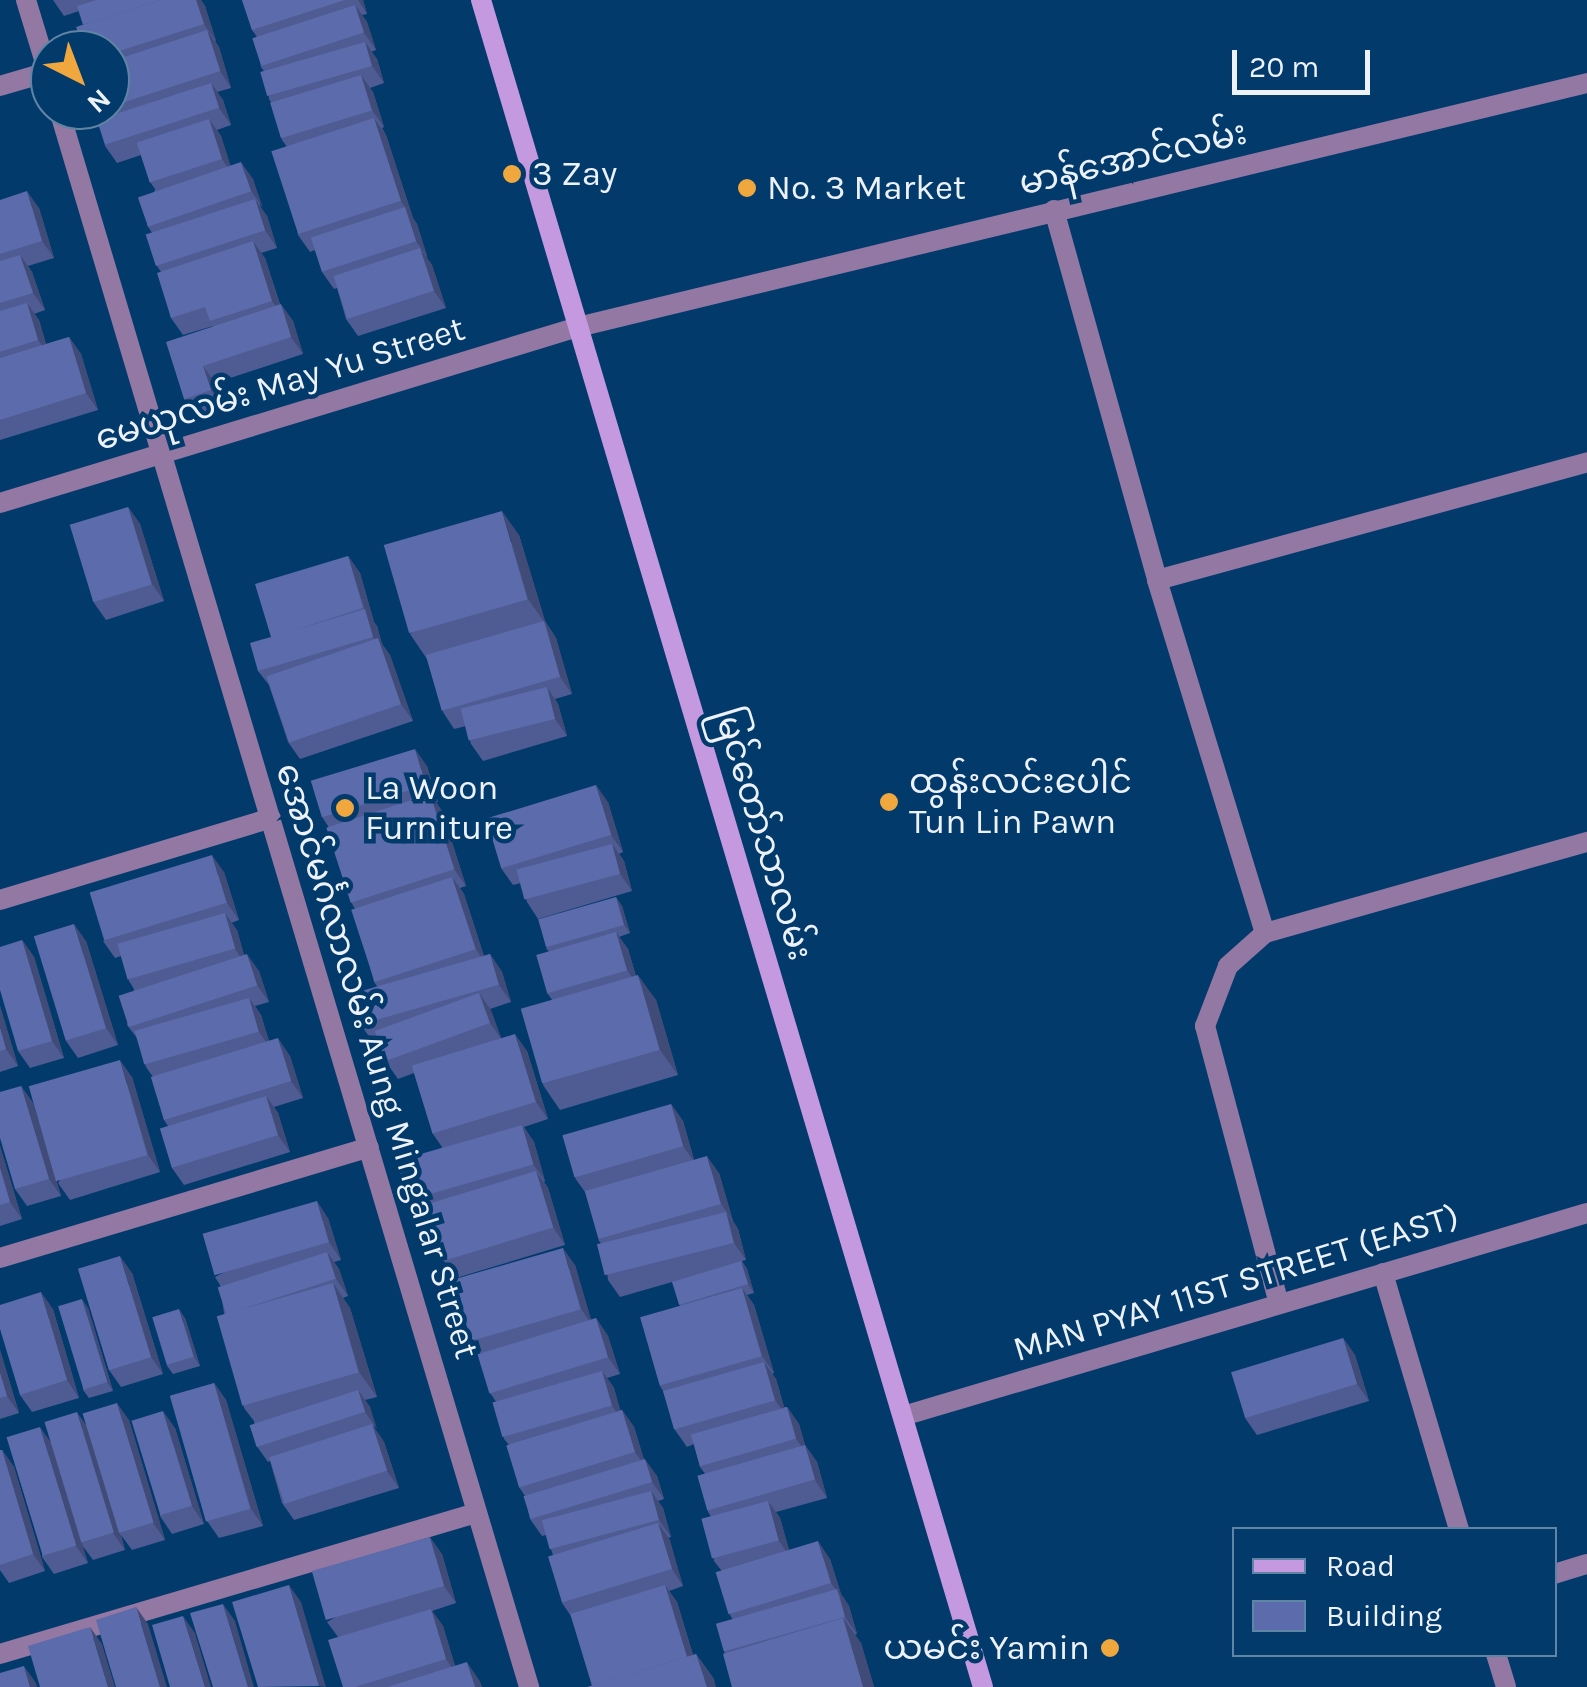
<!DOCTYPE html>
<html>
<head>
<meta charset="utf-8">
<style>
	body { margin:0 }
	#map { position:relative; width:1587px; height:1687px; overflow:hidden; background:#023a6c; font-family:Karla,"Noto Sans Myanmar",sans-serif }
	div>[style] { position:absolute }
	.minor>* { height:20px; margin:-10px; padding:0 10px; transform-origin:10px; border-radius:10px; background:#9278a3 }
	.secondary>* { height:20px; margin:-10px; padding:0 10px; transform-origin:10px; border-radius:10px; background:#c599df }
	.wall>* { inset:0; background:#4e5c93 }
	.shaded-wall>* { inset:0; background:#404b78 }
	.building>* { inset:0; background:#5b6bab; transform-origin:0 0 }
	.dots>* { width:28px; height:28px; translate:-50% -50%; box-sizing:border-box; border:5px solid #023a6c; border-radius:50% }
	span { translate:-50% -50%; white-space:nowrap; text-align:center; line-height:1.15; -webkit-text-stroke:9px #023a6c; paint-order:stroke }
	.street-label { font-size:35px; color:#edf2f9 }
	.poi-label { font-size:35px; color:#edf2f9 }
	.left { translate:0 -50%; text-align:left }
	.right { translate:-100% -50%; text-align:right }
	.legend { position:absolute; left:1232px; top:1527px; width:325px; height:130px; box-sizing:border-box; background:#023a6c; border:2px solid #6084a4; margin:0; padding:12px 18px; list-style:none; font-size:30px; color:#edf2f9 }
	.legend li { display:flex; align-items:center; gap:20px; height:50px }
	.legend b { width:50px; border:2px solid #6084a4 }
	.north { position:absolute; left:30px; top:30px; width:100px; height:100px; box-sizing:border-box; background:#023a6c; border:2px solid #6084a4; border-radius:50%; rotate:138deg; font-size:28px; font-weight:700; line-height:40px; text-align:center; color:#edf2f9 }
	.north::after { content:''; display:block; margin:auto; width:35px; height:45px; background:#efa73e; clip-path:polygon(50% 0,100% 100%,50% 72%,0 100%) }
	.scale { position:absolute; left:1232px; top:50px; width:138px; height:45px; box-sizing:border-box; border:5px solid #edf2f9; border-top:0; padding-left:12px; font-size:30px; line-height:35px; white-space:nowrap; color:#edf2f9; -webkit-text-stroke:8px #023a6c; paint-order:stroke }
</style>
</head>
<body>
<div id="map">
	<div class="minor">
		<div style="left:26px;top:0;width:83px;rotate:73.1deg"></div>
		<div style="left:0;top:86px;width:50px;rotate:-16.3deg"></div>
		<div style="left:59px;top:110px;width:1646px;rotate:73.4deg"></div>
		<div style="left:1054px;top:210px;width:384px;rotate:74.4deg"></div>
		<div style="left:1157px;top:580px;width:369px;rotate:73deg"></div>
		<div style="left:0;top:503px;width:604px;rotate:-16.94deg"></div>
		<div style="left:578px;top:327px;width:1038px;rotate:-13.59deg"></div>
		<div style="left:1157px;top:580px;width:446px;rotate:-15.3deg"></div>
		<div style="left:0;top:900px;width:283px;rotate:-16.8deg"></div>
		<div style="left:0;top:1258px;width:385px;rotate:-16.7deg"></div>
		<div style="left:1383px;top:1273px;width:268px;rotate:73.5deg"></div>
		<div style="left:1279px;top:1304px;width:288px;rotate:-104.9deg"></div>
		<div style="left:1205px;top:1026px;width:64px;rotate:-69deg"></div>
		<div style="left:1228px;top:966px;width:50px;rotate:-41.7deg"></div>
		<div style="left:1265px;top:933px;width:335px;rotate:-15.8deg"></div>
		<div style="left:903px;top:1416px;width:713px;rotate:-16.53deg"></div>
		<div style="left:1554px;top:1574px;width:34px;rotate:-17deg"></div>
		<div style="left:0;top:1654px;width:497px;rotate:-16.5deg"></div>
		<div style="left:1496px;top:1654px;width:34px;rotate:73deg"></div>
	</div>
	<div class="secondary">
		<div style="left:481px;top:0;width:1760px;rotate:73.43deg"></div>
	</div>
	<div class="wall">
		<div style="clip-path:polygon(53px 0,201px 0,205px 6px,216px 41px,215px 41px,219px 47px,231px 88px,217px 92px,223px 100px,231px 125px,217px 130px,221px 136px,230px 165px,253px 179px,261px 208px,267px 216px,277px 248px,261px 253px,265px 258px,280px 304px,293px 321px,303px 354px,215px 383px,223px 407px,195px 416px,184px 399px,213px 326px,183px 335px,171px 318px,161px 272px,157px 266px,152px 233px,147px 225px,155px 189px,150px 182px,141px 155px,117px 163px,105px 146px,104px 118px,98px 110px,110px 110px,110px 50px,79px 11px,64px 16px)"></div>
		<div style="clip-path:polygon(242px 0,363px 0,367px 14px,362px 15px,367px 22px,376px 50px,371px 52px,377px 59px,384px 83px,370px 88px,373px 92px,384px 127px,382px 128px,386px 135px,413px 218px,417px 224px,427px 258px,432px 265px,446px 308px,358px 336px,346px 319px,337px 288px,334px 289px,322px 272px,315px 250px,310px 252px,298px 235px,287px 147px,282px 140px,272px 104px,269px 99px,266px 74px,261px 67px,257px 37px,252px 30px)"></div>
		<div style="clip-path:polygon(0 200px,39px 208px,54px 258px,28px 266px,32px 272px,45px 310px,34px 314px,39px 320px,46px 344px,69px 337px,81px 354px,98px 410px,0 440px)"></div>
		<div style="clip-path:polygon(128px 507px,140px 524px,164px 601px,106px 620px,94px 603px)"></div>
		<div style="clip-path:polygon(519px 535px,545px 621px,556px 638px,572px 694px,555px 699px,558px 704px,567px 736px,483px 761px,471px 744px,466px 726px,454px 729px,443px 712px,427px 659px,410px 634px)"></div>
		<div style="clip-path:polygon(348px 556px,360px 573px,374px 622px,377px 626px,382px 644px,390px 655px,413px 721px,300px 759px,288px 742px,269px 685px,258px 671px,271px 637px)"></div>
		<div style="clip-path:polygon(427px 766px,438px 802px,436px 802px,442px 811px,466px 886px,460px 888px,464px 894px,484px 956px,490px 954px,502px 972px,511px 1002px,490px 1009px,501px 1038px,527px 1051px,548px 1119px,524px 1127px,534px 1142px,545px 1181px,544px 1182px,548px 1188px,565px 1245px,456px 1278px,444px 1261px,429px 1214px,418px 1217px,406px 1200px,442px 1147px,433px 1134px,414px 1073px,398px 1079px,386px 1062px,379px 1043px,375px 1045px,363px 1028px,379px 989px,374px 982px,355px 909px,351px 902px,328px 826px,322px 817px)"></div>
		<div style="clip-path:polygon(608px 802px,623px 852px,619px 854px,624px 861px,632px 891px,538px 919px,527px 902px,521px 883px,513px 885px,501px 868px)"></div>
		<div style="clip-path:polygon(224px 872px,239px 920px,231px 923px,237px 930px,244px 955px,259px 971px,269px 1002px,255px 1006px,261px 1015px,269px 1041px,290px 1056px,303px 1098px,274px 1107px,278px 1113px,290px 1152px,184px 1185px,172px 1168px,168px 1126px,164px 1120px,153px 1077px,146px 1067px,137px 1038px,127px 1025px,134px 989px,129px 981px,121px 956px,115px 958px,103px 941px)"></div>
		<div style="clip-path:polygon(616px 897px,622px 906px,630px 933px,619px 937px,628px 949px,636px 976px,656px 1000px,678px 1075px,560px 1110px,543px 1085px,553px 1001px,547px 993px,549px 952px,546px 948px)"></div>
		<div style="clip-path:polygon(22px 940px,34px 957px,64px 1058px,30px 1068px,18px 1051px)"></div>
		<div style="clip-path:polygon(86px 941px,118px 1045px,78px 1058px,66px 1041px)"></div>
		<div style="clip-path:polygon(0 1006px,18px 1066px,0 1072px)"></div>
		<div style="clip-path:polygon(132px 1077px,160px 1172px,70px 1200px,58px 1183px)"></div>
		<div style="clip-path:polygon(21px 1086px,33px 1103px,61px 1196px,27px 1206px,15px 1189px)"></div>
		<div style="clip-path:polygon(671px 1104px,683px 1121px,694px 1160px,719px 1173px,733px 1221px,738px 1229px,746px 1260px,742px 1261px,747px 1269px,754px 1293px,747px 1295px,754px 1305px,774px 1373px,772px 1374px,776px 1379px,784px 1407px,787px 1407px,799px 1424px,805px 1445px,817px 1462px,827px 1498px,776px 1512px,780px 1518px,789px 1550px,830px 1559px,841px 1594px,849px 1606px,857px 1634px,855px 1635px,861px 1643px,874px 1687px,732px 1687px,724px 1654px,733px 1620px,729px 1613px,721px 1570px,714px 1561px,712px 1518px,708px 1512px,706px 1475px,700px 1467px,694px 1444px,687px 1447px,675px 1430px,663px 1391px,660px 1386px,680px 1306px,672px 1282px,620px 1297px,608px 1280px,604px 1247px,599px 1241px,585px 1192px,575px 1178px)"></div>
		<div style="clip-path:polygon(0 1146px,22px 1219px,0 1226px)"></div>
		<div style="clip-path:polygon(328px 1218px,341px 1260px,334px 1262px,339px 1269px,348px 1296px,343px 1298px,350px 1308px,377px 1397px,365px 1400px,370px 1407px,375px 1429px,384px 1442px,399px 1488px,294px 1520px,282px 1503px,270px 1461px,268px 1462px,256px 1445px,254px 1421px,244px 1408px,224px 1313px,220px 1285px,215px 1277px)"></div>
		<div style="clip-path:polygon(575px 1265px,591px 1320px,596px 1318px,608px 1336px,620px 1374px,607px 1378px,614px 1388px,620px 1410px,622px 1410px,634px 1427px,644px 1460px,657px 1476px,664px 1499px,658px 1501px,663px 1508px,671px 1537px,668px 1538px,683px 1586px,669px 1591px,677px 1602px,693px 1655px,696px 1654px,714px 1679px,592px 1686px,571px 1616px,562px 1603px,553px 1555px,546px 1535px,542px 1536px,530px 1519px,525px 1496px,519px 1487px,509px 1445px,504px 1439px,497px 1403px,490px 1393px,481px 1354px,473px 1342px)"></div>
		<div style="clip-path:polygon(132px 1273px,163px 1374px,121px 1387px,109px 1370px)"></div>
		<div style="clip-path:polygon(88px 1308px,113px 1391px,89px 1398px,83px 1390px)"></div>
		<div style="clip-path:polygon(53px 1309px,79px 1398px,32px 1412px,20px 1395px)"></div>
		<div style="clip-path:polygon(185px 1318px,200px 1366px,173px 1374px,167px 1366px)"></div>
		<div style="clip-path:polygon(1343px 1338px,1355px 1355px,1369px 1401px,1257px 1435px,1245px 1418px)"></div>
		<div style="clip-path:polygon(0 1350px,19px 1413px,0 1419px)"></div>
		<div style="clip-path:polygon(214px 1383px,226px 1400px,263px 1526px,219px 1538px,207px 1521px)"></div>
		<div style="clip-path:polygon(129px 1420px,165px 1540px,132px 1550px,121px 1535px,125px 1550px,93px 1560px,82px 1545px,88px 1563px,54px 1574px,42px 1557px,50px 1442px,87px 1427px)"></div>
		<div style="clip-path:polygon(175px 1428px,204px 1524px,172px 1534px,160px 1516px)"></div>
		<div style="clip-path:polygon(0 1450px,2px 1450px,14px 1467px,45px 1571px,9px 1583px,0 1570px)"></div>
		<div style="clip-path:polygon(442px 1554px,456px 1603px,432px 1611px,443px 1626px,455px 1666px,479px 1680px,482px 1687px,343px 1687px,338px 1637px,327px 1622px)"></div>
	</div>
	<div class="shaded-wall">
		<div style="clip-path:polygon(196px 0,201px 0,205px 6px,216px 41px,204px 24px)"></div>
		<div style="clip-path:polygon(358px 0,363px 0,367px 14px)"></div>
		<div style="clip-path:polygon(355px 5px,367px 22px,376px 50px,364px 33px)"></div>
		<div style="clip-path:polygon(207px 30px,219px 47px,231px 88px,220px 71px)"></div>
		<div style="clip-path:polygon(365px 42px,377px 59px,384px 83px,372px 66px)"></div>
		<div style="clip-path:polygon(361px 75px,373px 92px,384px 127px,372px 110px)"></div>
		<div style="clip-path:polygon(211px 83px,223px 100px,231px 125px,219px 108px)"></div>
		<div style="clip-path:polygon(374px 118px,386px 135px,413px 218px,417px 224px,428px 258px,416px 241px,405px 207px,401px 201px)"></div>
		<div style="clip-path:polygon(209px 119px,221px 136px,234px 176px,222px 159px)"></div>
		<div style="clip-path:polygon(241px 162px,253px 179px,263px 208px,251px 191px)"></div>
		<div style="clip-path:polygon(27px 191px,39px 208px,54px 258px,42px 241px)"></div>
		<div style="clip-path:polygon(255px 199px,267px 216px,277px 248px,265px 230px)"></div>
		<div style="clip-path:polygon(253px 241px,265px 258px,284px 318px,272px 301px)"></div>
		<div style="clip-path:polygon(420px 248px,432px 265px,446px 308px,434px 291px)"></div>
		<div style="clip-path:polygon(20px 255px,32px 272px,45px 310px,33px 293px)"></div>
		<div style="clip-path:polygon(27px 303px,39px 320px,50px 357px,38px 340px)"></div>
		<div style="clip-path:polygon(281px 304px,293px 321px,303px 354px,291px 337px)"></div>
		<div style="clip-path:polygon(69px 337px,81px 354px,98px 410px,86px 393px)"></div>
		<div style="clip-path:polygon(203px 366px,215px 383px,223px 407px,211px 390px)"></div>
		<div style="clip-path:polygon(128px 507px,140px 524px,164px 601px,152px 584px)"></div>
		<div style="clip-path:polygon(502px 511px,519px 535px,545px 621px,556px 638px,572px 694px,560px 677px,545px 623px,528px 599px)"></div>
		<div style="clip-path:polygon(348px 556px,360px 573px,374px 622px,377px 626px,382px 644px,390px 655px,413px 721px,401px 704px,382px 650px,373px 637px)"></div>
		<div style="clip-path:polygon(547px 687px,558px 704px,567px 736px,555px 719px)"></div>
		<div style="clip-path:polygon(415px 749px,427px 766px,438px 802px,426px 785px)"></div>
		<div style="clip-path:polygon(596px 785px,608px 802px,623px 852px,611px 835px)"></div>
		<div style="clip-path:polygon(430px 794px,442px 811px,466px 886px,454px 869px)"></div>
		<div style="clip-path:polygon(612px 844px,624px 861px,632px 891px,620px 874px)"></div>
		<div style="clip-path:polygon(212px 855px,224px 872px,239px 920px,227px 903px)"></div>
		<div style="clip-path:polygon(452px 877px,464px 894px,487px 966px,476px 949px)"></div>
		<div style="clip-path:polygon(616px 897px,622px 906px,630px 933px,624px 925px)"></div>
		<div style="clip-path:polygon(225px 913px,237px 930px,247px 966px,235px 949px)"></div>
		<div style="clip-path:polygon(74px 924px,86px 941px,118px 1045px,106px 1028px)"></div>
		<div style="clip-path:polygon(616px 932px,628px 949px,639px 987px,627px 970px)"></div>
		<div style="clip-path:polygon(22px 940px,34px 957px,64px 1058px,52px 1041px)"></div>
		<div style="clip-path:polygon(247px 954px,259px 971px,269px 1002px,257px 985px)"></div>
		<div style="clip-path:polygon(490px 954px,502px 972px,511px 1002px,499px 985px)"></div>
		<div style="clip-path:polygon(638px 975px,656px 1000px,678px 1075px,660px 1050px)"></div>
		<div style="clip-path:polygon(479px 993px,491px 1010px,502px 1040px,490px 1023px)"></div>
		<div style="clip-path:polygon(249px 998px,261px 1015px,271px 1049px,259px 1032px)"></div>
		<div style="clip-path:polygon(0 1006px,18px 1066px,6px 1049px,0 1028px)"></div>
		<div style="clip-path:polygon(515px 1034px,527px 1051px,548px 1119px,536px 1102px)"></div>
		<div style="clip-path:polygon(278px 1038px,290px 1056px,303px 1098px,291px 1081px)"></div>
		<div style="clip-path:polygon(120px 1060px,132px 1077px,160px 1172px,148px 1155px)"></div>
		<div style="clip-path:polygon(21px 1086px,33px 1103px,61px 1196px,49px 1179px)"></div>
		<div style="clip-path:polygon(266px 1096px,278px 1113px,290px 1152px,278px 1135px)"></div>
		<div style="clip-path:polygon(671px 1104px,683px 1121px,695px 1163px,683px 1146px)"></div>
		<div style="clip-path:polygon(522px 1125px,534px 1142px,545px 1181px,533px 1164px)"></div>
		<div style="clip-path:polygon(0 1146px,22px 1219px,10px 1202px,0 1168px)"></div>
		<div style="clip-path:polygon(707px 1156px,719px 1173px,733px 1221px,721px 1204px)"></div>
		<div style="clip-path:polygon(536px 1171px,548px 1188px,565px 1245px,553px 1227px)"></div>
		<div style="clip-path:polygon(317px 1201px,328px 1218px,341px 1260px,329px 1242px)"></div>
		<div style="clip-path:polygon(726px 1212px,738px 1229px,746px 1260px,734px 1243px)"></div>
		<div style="clip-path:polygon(563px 1248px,575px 1265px,593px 1326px,581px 1309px)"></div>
		<div style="clip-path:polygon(327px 1252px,339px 1269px,348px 1296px,336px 1279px)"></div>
		<div style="clip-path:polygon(120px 1256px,132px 1273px,163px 1374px,151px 1357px)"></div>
		<div style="clip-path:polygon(741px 1261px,747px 1269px,754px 1293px,748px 1284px)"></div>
		<div style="clip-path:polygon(333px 1283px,350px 1308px,377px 1397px,359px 1372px)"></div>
		<div style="clip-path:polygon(742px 1288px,754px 1305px,774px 1373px,762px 1356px)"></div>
		<div style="clip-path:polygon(41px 1292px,53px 1309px,79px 1398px,67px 1380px)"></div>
		<div style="clip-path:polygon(82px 1299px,88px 1308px,113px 1391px,107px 1382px)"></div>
		<div style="clip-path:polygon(179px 1309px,185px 1318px,200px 1366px,194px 1357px)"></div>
		<div style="clip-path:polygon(596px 1318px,608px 1336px,620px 1374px,608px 1357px)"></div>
		<div style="clip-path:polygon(1343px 1338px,1355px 1355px,1369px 1401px,1357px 1384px)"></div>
		<div style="clip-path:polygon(0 1350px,19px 1413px,7px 1396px,0 1373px)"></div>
		<div style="clip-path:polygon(764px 1362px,776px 1379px,787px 1417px,775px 1400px)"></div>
		<div style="clip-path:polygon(602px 1371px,614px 1388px,624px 1423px,612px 1406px)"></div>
		<div style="clip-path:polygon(214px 1383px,226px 1400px,263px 1526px,251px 1509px)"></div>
		<div style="clip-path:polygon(358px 1390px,370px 1407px,377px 1429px,365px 1412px)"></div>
		<div style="clip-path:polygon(117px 1403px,129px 1420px,165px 1540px,153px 1523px)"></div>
		<div style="clip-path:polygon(787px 1407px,799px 1424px,805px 1445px,817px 1462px,827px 1498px,815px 1480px,808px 1455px,796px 1439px)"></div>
		<div style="clip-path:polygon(622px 1410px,634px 1427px,647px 1469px,635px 1452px)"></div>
		<div style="clip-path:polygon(163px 1411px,175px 1428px,204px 1524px,192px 1506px)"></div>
		<div style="clip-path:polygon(77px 1412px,89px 1429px,125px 1550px,113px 1533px)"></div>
		<div style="clip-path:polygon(372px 1424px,384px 1442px,399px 1488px,387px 1471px)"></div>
		<div style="clip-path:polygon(40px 1427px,52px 1444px,88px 1563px,76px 1546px)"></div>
		<div style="clip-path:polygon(2px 1450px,14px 1467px,45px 1571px,33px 1554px)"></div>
		<div style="clip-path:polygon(645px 1459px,657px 1476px,664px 1499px,652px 1482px)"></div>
		<div style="clip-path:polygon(651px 1491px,663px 1508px,671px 1537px,659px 1520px)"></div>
		<div style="clip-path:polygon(768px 1501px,780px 1518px,791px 1558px,779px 1541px)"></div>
		<div style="clip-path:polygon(658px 1523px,670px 1540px,683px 1586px,672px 1569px)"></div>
		<div style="clip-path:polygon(430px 1537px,442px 1554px,456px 1603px,444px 1586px)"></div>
		<div style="clip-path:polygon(818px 1541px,830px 1559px,841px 1594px,849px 1606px,857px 1634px,845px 1617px,839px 1594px,831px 1583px)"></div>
		<div style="clip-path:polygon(289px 1585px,301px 1602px,326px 1687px,319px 1686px)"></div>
		<div style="clip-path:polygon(665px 1585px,677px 1602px,699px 1674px,687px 1657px)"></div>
		<div style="clip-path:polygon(223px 1604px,235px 1621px,254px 1687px,248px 1687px)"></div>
		<div style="clip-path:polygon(136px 1607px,148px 1624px,167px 1687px,160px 1687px)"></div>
		<div style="clip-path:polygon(431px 1609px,443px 1626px,458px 1676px,446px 1659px)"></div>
		<div style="clip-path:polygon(183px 1616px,195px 1633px,211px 1687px,205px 1687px)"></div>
		<div style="clip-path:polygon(843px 1618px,861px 1643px,874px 1687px,863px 1687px)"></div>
		<div style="clip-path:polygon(90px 1627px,102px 1644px,115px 1687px,108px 1687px)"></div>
		<div style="clip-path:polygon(696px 1654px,714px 1679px,716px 1687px,707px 1687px)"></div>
		<div style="clip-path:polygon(467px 1662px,479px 1680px,482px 1687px,475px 1687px)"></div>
		<div style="clip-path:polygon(24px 1666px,36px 1683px,37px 1687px,30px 1687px)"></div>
	</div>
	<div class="building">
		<div style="clip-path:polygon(96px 0,160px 0,83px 25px,77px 6px)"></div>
		<div style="clip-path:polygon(160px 0,196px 0,204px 24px,110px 54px,110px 50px,84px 50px,76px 27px)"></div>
		<div style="clip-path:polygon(242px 0,345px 0,252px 30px)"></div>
		<div style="left:355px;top:5px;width:29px;height:108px;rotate:72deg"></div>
		<div style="left:207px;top:30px;width:43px;height:102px;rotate:72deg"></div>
		<div style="left:365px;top:42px;width:25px;height:109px;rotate:74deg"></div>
		<div style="left:361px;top:75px;width:37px;height:95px;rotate:73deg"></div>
		<div style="left:211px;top:83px;width:26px;height:120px;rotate:72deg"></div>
		<div style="left:374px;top:118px;width:87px;height:108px;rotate:72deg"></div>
		<div style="left:209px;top:119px;width:42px;height:76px;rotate:72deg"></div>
		<div style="left:241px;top:162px;width:31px;height:109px;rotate:71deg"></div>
		<div style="clip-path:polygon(27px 191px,42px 241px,0 254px,0 200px)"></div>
		<div style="left:255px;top:199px;width:33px;height:115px;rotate:72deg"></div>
		<div style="left:405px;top:207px;width:36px;height:99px;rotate:72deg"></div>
		<div style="clip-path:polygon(253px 241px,272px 301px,210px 321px,205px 307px,171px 318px,157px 273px)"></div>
		<div style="left:420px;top:248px;width:45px;height:91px;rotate:72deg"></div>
		<div style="clip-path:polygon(20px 255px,33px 293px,0 303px,0 261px)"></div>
		<div style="clip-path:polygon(27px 303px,38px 340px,0 352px,0 311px)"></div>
		<div style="clip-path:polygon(281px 304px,291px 337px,203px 366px,211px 390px,184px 399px,166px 342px)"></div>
		<div style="clip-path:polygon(69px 337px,86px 393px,0 420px,0 358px)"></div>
		<div style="left:128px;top:507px;width:81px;height:61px;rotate:73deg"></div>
		<div style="left:502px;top:511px;width:92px;height:123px;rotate:74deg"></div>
		<div style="clip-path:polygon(348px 556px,363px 608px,295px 630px,365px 609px,373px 637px,258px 671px,250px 643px,271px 637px,255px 584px)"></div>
		<div style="left:544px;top:621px;width:58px;height:123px;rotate:74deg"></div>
		<div style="left:378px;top:638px;width:70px;height:118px;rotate:71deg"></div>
		<div style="left:547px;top:687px;width:33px;height:89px;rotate:76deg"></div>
		<div style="left:415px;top:749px;width:38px;height:109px;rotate:73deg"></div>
		<div style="left:596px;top:785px;width:52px;height:115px;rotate:73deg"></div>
		<div style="left:430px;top:794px;width:79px;height:109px;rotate:72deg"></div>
		<div style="left:612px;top:844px;width:31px;height:99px;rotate:75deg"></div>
		<div style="left:212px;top:855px;width:50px;height:128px;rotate:73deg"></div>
		<div style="left:452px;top:877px;width:76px;height:106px;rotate:72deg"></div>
		<div style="left:616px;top:897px;width:29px;height:81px;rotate:74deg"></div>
		<div style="left:225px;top:913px;width:37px;height:112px;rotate:74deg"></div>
		<div style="left:74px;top:924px;width:109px;height:42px;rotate:73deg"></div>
		<div style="left:616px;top:932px;width:40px;height:83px;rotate:74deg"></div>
		<div style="clip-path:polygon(22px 940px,52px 1041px,18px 1051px,0 990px,0 947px)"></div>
		<div style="left:247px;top:954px;width:33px;height:135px;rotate:72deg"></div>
		<div style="left:490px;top:954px;width:32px;height:142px;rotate:74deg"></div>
		<div style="left:638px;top:975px;width:78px;height:122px;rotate:74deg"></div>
		<div style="left:479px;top:993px;width:32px;height:111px;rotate:70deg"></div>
		<div style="left:249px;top:998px;width:35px;height:119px;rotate:74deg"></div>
		<div style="clip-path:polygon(0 1028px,6px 1049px,0 1051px)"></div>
		<div style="left:515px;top:1034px;width:71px;height:108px;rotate:73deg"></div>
		<div style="left:278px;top:1038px;width:45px;height:133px;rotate:73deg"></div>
		<div style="left:120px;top:1060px;width:99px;height:95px;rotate:74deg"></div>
		<div style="clip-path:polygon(21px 1086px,49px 1179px,15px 1189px,0 1138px,0 1092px)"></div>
		<div style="left:266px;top:1096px;width:41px;height:111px;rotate:73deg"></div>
		<div style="left:671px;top:1104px;width:44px;height:113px;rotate:74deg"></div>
		<div style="left:522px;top:1125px;width:41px;height:131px;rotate:74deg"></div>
		<div style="left:707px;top:1156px;width:50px;height:127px;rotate:74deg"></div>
		<div style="clip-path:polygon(0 1168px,10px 1202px,0 1205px)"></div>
		<div style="left:536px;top:1171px;width:59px;height:115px;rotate:73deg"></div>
		<div style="left:317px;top:1201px;width:43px;height:119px;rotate:74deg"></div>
		<div style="left:726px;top:1212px;width:32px;height:133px;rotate:76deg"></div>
		<div style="left:563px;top:1248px;width:64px;height:114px;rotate:74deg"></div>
		<div style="left:327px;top:1252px;width:28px;height:115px;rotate:72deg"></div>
		<div style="left:120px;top:1256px;width:106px;height:44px;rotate:73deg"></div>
		<div style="left:741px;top:1261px;width:24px;height:72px;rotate:73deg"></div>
		<div style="left:333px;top:1283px;width:93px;height:121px;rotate:74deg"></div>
		<div style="left:742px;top:1288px;width:71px;height:106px;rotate:74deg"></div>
		<div style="clip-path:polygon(41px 1292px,67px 1380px,20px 1395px,0 1329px,0 1305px)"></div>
		<div style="left:82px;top:1299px;width:87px;height:25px;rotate:73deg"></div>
		<div style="left:179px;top:1309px;width:50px;height:28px;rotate:73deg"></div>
		<div style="left:596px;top:1318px;width:41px;height:124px;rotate:73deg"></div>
		<div style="left:1343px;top:1338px;width:48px;height:117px;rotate:73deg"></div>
		<div style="left:764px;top:1362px;width:40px;height:105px;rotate:74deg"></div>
		<div style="left:602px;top:1371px;width:36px;height:114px;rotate:74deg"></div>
		<div style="clip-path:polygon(0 1373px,7px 1396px,0 1398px)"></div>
		<div style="left:214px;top:1383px;width:131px;height:46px;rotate:74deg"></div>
		<div style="left:358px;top:1390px;width:23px;height:114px;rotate:72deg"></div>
		<div style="left:117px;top:1403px;width:125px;height:36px;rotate:73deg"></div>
		<div style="left:787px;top:1407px;width:33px;height:100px;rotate:74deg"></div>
		<div style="left:622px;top:1410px;width:44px;height:121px;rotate:73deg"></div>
		<div style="left:163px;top:1411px;width:99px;height:33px;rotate:73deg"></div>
		<div style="left:77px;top:1412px;width:126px;height:34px;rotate:73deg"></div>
		<div style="left:372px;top:1424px;width:49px;height:108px;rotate:72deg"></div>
		<div style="left:40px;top:1427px;width:124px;height:35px;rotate:73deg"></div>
		<div style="left:805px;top:1445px;width:36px;height:112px;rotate:74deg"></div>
		<div style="clip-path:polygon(0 1450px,2px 1450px,33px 1554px,0 1565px)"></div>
		<div style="left:645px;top:1459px;width:24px;height:127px;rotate:73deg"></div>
		<div style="left:651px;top:1491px;width:30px;height:113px;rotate:75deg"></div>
		<div style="left:768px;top:1501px;width:41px;height:69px;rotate:75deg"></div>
		<div style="left:658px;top:1523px;width:48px;height:115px;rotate:73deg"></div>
		<div style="left:430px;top:1537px;width:51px;height:123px;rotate:74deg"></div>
		<div style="left:818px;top:1541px;width:44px;height:107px;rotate:73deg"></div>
		<div style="clip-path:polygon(289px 1585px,319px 1686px,258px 1687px,232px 1602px)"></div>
		<div style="left:665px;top:1585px;width:75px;height:99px;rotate:73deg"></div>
		<div style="left:837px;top:1589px;width:29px;height:126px;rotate:74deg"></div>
		<div style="clip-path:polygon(223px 1604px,248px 1687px,213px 1687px,190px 1613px)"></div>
		<div style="clip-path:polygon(136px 1607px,160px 1687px,116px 1687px,96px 1620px)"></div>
		<div style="clip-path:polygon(431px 1609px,446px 1659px,355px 1687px,343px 1687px,328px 1640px)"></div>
		<div style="clip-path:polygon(183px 1616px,205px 1687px,170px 1687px,152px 1625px)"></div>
		<div style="clip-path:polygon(843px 1618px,863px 1687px,732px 1687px,723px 1654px)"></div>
		<div style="clip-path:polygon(90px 1627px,108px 1687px,40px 1687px,28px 1646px)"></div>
		<div style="clip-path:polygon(696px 1654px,707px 1687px,587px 1687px)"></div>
		<div style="clip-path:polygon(467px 1662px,475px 1687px,387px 1687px)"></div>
		<div style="clip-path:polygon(24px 1666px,30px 1687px,0 1687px,0 1673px)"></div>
	</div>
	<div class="dots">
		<div style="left:512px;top:174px;background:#efa73e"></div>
		<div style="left:747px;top:188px;background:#efa73e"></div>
		<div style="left:889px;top:802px;background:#efa73e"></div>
		<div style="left:345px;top:808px;background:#efa73e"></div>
		<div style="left:1110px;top:1648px;background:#efa73e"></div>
	</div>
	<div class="street-label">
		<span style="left:1133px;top:158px;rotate:-13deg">မာန်အောင်လမ်း</span>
		<span style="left:280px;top:384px;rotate:-17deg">မေယုလမ်း May Yu Street</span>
		<span style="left:763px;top:834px;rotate:73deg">မြင်တော်သာလမ်း</span>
		<span style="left:377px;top:1061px;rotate:73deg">အောင်မင်္ဂလာလမ်း Aung Mingalar Street</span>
		<span style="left:1236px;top:1283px;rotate:-17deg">MAN PYAY 11ST STREET (EAST)</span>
	</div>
	<div class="poi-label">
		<span class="left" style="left:532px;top:174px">3 Zay</span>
		<span class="left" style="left:767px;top:188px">No. 3 Market</span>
		<span class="left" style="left:909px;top:802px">ထွန်းလင်းပေါင်<br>Tun Lin Pawn</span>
		<span class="left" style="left:365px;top:808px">La Woon<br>Furniture</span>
		<span class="right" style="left:1090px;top:1648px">ယမင်း Yamin</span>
	</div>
	<ul class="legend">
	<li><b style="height:12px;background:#c599df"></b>Road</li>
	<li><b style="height:28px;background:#5b6bab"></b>Building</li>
	</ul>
	<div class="north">N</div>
	<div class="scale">20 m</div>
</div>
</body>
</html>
